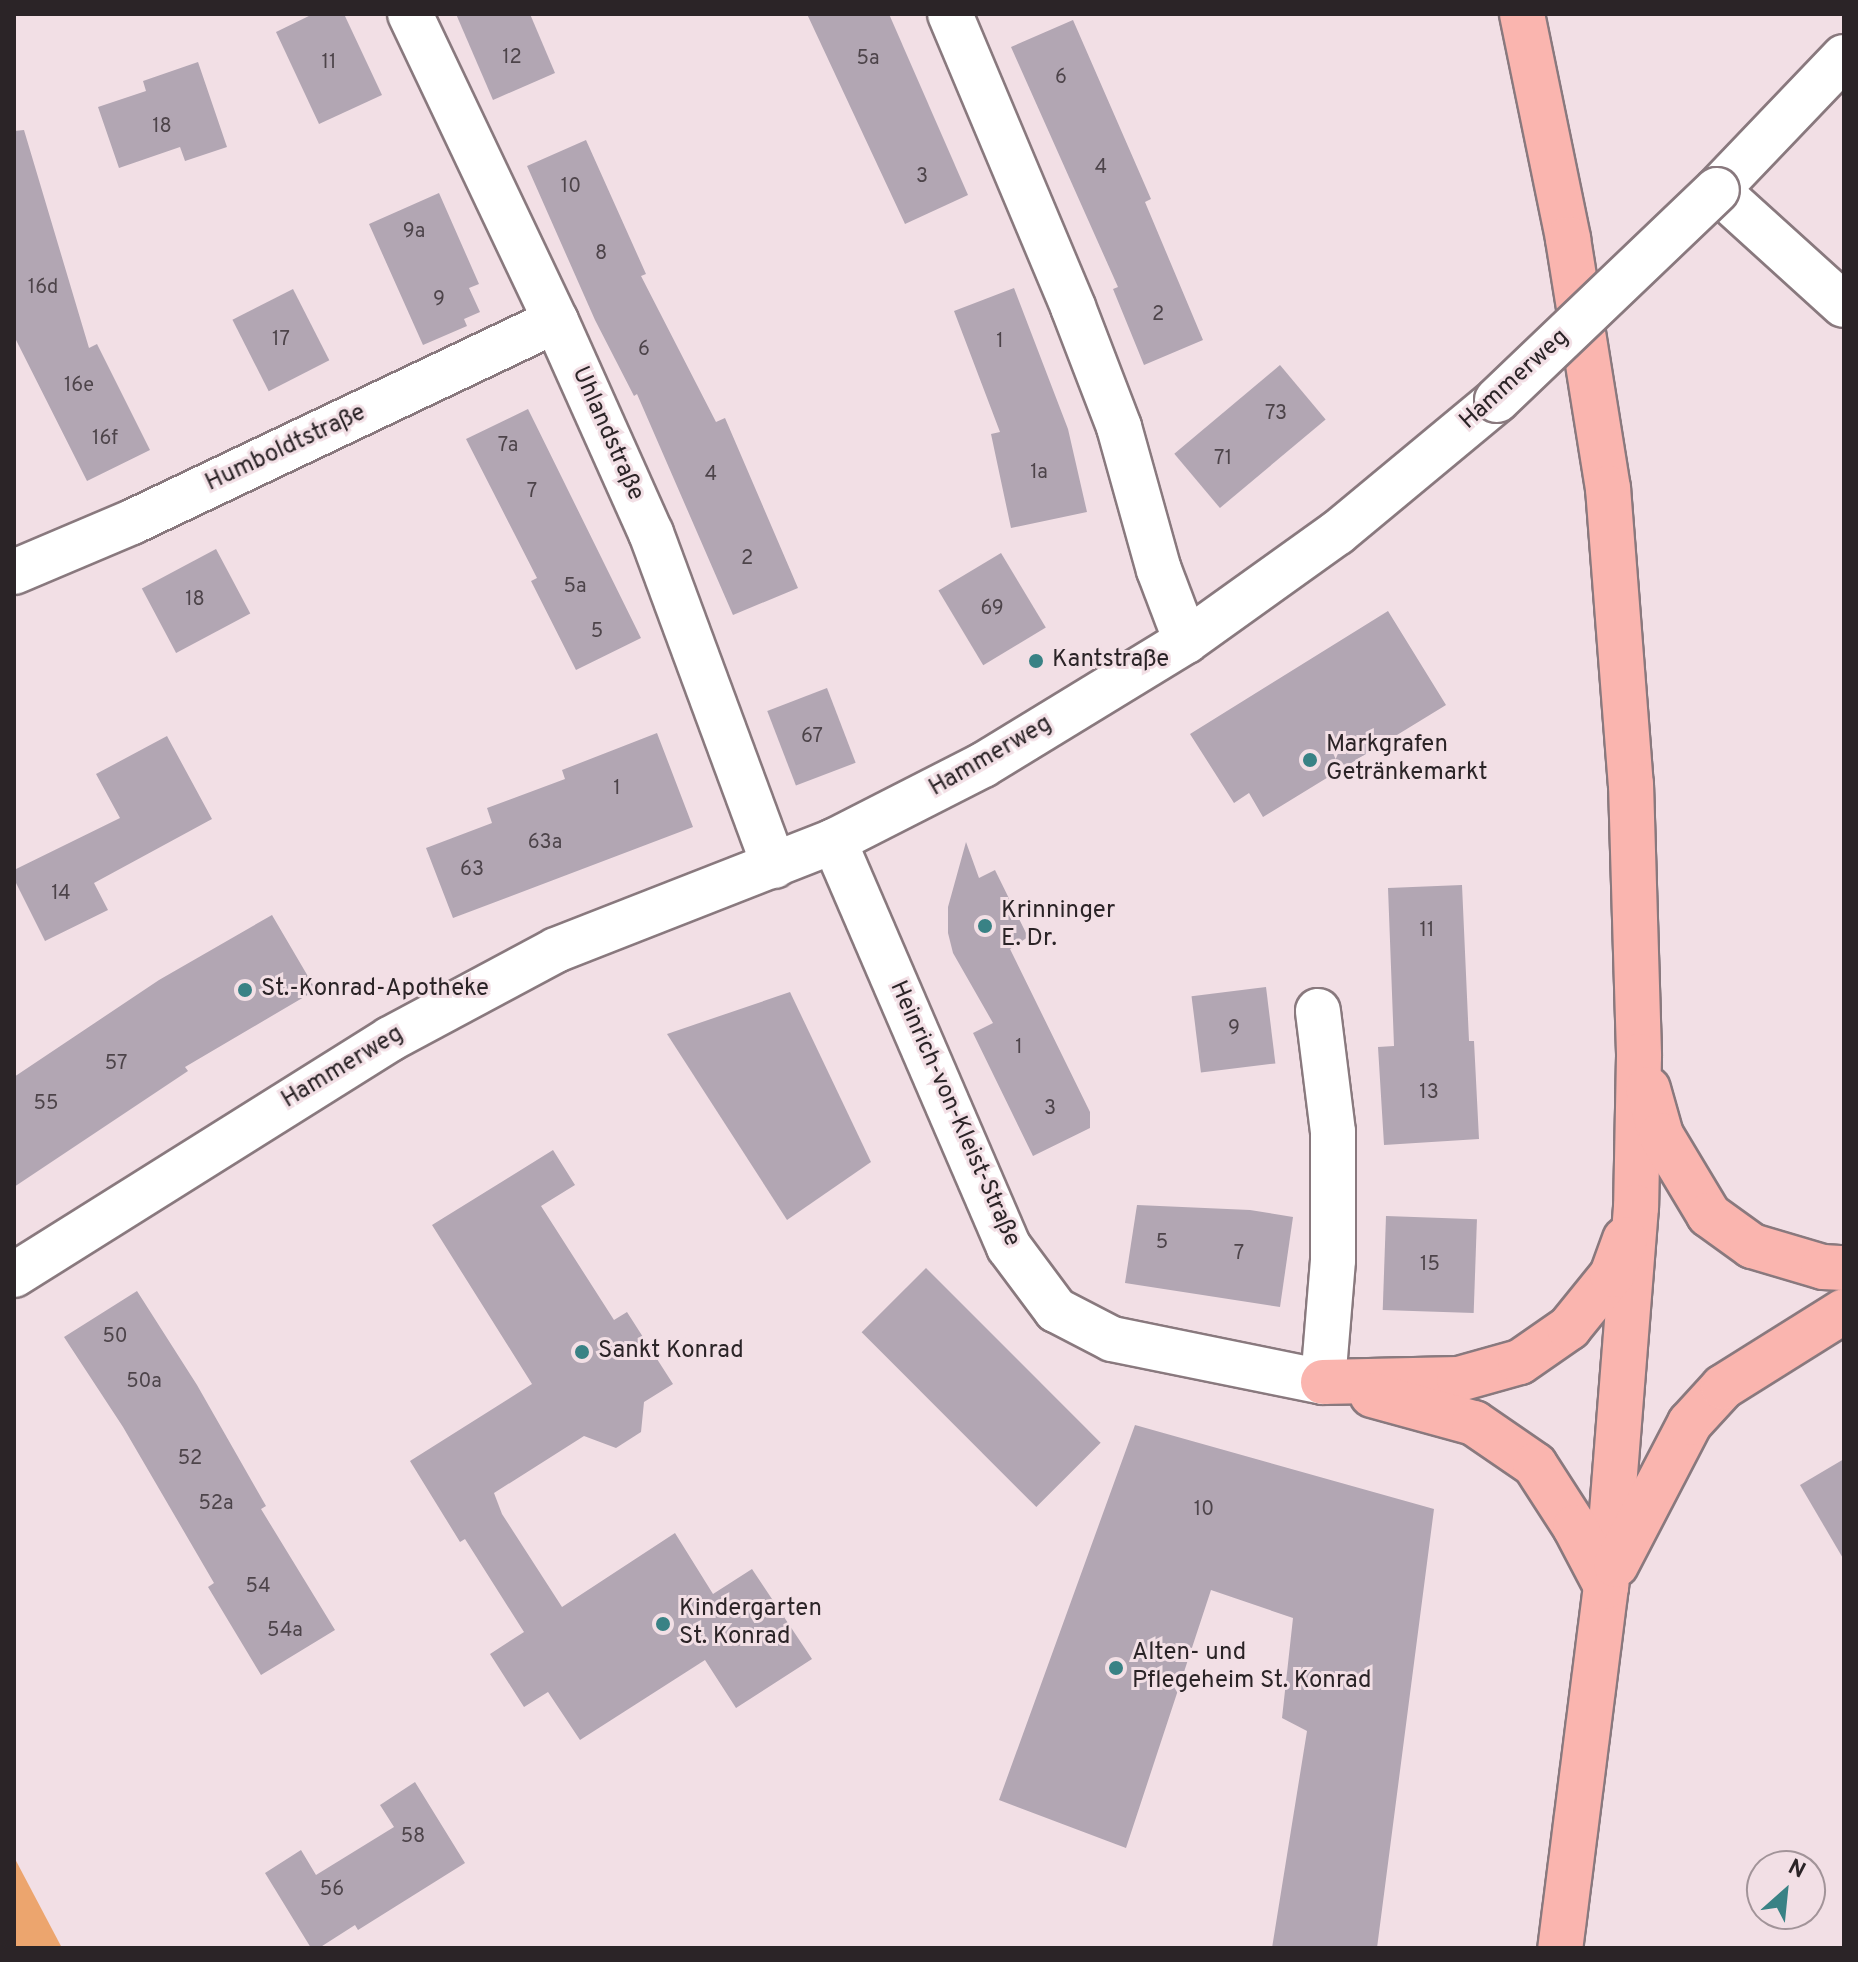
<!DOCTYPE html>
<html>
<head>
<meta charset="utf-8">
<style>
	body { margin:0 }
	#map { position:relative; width:1858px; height:1962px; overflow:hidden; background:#f2dfe5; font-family:Overpass,sans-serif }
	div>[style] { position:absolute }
	.green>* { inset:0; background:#eca56e }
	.building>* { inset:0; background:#b2a6b3; transform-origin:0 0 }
	.roads { filter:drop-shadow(2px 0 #89797e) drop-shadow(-2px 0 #89797e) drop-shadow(0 2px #89797e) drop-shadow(0 -2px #89797e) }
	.minor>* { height:44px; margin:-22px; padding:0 22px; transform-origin:22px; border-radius:22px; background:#fff }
	.major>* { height:44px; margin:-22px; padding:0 22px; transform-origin:22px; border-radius:22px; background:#fab5af }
	.bridges { filter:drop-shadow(2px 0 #89797e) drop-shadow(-2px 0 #89797e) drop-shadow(0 2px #89797e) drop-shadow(0 -2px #89797e) }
	.minor-bridge>* { height:44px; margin:-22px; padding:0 22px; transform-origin:22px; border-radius:22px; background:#fff }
	.dots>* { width:22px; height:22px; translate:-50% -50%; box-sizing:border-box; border:4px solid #f2dfe5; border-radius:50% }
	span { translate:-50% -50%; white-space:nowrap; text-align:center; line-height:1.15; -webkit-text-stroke:6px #f2dfe5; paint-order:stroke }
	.number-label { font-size:20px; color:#4d444a }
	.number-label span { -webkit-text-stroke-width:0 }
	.street-label { font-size:24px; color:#2b2427 }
	.poi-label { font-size:24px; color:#2b2427 }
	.left { translate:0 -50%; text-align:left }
	.frame { position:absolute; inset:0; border:16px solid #2b2427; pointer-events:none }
	.north { position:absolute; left:1746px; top:1850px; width:80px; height:80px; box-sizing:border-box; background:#f2dfe5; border:2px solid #a29499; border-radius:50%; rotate:27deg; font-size:22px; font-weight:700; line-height:32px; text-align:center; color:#2b2427 }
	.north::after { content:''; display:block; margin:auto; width:28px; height:36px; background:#398285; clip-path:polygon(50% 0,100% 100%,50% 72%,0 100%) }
</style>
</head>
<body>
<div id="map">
	<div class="green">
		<div style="clip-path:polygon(14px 1857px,62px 1948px,14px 1948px)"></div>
	</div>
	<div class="building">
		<div style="clip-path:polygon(313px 14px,344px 14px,382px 95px,319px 124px,276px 32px)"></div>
		<div style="clip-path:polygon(456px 14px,530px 14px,555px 73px,493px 100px)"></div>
		<div style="clip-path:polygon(807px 14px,889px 14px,968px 195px,905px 224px)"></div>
		<div style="clip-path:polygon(1073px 20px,1151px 199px,1145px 202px,1203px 340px,1144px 365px,1113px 289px,1118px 287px,1011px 47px)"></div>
		<div style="clip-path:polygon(198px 62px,227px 147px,185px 161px,180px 147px,119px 168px,98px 107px,146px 91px,143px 81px)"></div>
		<div style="clip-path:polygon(24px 130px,89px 348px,97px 344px,150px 450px,87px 481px,14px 336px,14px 131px)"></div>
		<div style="clip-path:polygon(586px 140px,646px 274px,641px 276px,716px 422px,725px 418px,798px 588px,733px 615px,637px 394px,634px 396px,595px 320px,527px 166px)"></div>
		<div style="clip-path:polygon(439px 193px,479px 284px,469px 288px,480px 312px,464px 319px,467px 326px,423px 345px,369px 224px)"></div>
		<div style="clip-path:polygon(1014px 288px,1068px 429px,1087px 512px,1011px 528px,991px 434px,1000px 432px,954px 311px)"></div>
		<div style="left:293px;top:289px;width:80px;height:68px;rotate:63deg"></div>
		<div style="left:1280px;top:365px;width:71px;height:138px;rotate:50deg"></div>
		<div style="clip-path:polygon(528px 409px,641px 638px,576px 670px,531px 581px,537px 578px,466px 439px)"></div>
		<div style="left:216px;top:549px;width:73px;height:84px;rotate:62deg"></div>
		<div style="left:1001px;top:553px;width:87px;height:73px;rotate:59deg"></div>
		<div style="clip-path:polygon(1388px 611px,1446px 705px,1263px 817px,1249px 793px,1234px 803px,1190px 734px)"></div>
		<div style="left:827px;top:688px;width:80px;height:64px;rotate:69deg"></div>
		<div style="clip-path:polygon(657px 733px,693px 827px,453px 918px,426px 848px,492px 823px,487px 808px,565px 779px,562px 770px)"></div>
		<div style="clip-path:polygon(167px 736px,212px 819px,94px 883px,108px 910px,45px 941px,14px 879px,14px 870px,120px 818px,96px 774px)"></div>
		<div style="clip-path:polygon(966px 842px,979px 878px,995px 870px,1028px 937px,1010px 949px,1090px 1112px,1090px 1128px,1033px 1156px,973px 1033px,993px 1023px,953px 953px,948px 933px,948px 907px)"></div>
		<div style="clip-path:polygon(1462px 885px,1469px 1041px,1474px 1041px,1479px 1139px,1384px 1145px,1378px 1047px,1394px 1046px,1388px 888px)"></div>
		<div style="clip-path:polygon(272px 915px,316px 990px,185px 1067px,188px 1071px,14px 1187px,14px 1077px,159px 980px)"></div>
		<div style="left:1266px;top:987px;width:77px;height:75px;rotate:83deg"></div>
		<div style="clip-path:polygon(790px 992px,871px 1162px,787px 1220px,667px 1034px)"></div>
		<div style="clip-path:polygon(553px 1150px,575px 1185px,541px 1206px,614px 1320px,627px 1312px,673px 1384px,644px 1402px,641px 1432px,616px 1448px,584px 1436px,494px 1493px,502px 1514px,562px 1607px,675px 1533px,713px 1594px,752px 1569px,812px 1659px,736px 1708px,705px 1660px,580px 1740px,548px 1692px,524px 1707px,490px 1654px,524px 1632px,465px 1539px,460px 1542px,410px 1461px,532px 1384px,432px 1225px)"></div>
		<div style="clip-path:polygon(1137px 1205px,1250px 1210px,1293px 1217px,1280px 1307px,1125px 1283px)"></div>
		<div style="left:1386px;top:1216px;width:91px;height:94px;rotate:2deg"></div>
		<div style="left:926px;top:1268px;width:247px;height:91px;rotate:45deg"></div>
		<div style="clip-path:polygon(137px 1291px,197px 1385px,266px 1506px,261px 1509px,335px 1630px,261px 1675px,208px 1587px,214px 1583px,123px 1427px,64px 1337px)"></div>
		<div style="clip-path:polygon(1135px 1425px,1434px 1509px,1377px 1948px,1272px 1948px,1307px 1731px,1282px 1718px,1293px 1618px,1211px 1590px,1126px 1848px,999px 1800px)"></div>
		<div style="clip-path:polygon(1844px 1459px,1844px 1560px,1800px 1485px)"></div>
		<div style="clip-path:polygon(415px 1782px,465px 1863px,358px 1930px,355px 1925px,319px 1948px,311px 1948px,265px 1873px,301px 1850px,316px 1875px,394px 1827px,380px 1805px)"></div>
	</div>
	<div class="roads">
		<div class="minor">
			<div style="left:410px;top:14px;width:340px;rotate:64.6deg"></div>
			<div style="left:556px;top:321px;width:232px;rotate:65.9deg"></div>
			<div style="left:651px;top:533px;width:355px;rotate:69.7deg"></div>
			<div style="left:950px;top:14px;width:318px;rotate:67.2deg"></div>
			<div style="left:1073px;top:307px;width:129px;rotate:69deg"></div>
			<div style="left:1119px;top:427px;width:148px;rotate:74.4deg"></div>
			<div style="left:1159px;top:570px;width:76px;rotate:69.2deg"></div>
			<div style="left:1844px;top:57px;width:184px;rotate:133.7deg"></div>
			<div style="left:1717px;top:190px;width:171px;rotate:42.2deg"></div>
			<div style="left:14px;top:572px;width:128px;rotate:-23deg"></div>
			<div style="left:132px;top:522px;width:469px;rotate:-25.4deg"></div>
			<div style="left:834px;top:841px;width:442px;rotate:66.7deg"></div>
			<div style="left:1009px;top:1247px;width:79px;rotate:53.3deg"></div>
			<div style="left:1056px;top:1310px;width:63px;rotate:27.4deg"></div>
			<div style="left:1112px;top:1339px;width:215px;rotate:11.5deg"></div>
			<div style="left:1323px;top:1382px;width:122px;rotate:-85.3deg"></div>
			<div style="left:1333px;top:1260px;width:128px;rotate:-90deg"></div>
			<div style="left:1333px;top:1132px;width:122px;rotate:-97.1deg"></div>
			<div style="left:14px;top:1275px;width:444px;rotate:-32.1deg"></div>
			<div style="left:390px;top:1039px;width:188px;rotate:-28.2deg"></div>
			<div style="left:556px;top:950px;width:299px;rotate:-21.4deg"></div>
			<div style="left:834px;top:841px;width:167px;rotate:-27deg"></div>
			<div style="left:983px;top:765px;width:238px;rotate:-31.4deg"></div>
			<div style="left:1186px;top:641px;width:186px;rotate:-35.6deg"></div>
			<div style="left:1337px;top:533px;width:208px;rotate:-39.7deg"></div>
		</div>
		<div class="major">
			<div style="left:1522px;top:14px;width:230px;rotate:78.4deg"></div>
			<div style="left:1568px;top:239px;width:252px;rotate:80.9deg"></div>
			<div style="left:1608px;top:488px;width:297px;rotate:85.6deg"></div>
			<div style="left:1631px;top:784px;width:272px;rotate:88.3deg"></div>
			<div style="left:1639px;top:1056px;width:151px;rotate:91.1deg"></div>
			<div style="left:1636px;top:1207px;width:380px;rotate:94.5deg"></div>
			<div style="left:1606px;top:1586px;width:365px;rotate:97.2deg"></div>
			<div style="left:1648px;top:1089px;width:48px;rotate:74.2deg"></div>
			<div style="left:1661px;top:1135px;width:93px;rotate:59deg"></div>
			<div style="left:1709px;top:1215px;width:53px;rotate:35.8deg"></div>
			<div style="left:1752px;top:1246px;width:74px;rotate:16.5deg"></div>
			<div style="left:1823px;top:1267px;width:21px;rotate:3deg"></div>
			<div style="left:1323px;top:1382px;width:136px;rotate:-1.3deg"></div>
			<div style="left:1459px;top:1379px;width:63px;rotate:-15.6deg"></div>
			<div style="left:1520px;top:1362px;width:60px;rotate:-34.8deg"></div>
			<div style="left:1569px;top:1328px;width:68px;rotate:-50.9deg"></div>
			<div style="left:1612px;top:1275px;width:38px;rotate:-70deg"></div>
			<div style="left:1372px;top:1395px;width:106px;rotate:15.4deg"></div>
			<div style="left:1474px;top:1423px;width:74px;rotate:34.5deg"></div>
			<div style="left:1535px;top:1465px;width:74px;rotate:57.2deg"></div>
			<div style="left:1575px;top:1527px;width:67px;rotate:62.3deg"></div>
			<div style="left:1616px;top:1565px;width:160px;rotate:-62.5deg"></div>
			<div style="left:1690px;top:1423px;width:49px;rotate:-47.5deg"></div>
			<div style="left:1723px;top:1387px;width:143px;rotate:-32.1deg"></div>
		</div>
	</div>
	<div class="bridges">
		<div class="minor-bridge">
			<div style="left:1497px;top:400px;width:304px;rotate:-43.7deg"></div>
		</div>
	</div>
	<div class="dots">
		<div style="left:1036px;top:661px;background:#398285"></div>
		<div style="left:1310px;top:760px;background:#398285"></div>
		<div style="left:985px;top:926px;background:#398285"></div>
		<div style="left:245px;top:990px;background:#398285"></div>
		<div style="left:582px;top:1352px;background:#398285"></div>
		<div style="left:663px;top:1624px;background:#398285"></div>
		<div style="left:1116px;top:1668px;background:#398285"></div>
	</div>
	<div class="number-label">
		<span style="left:512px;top:58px">12</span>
		<span style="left:868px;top:59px">5a</span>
		<span style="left:329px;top:63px">11</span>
		<span style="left:1061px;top:78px">6</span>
		<span style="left:162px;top:127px">18</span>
		<span style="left:1101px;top:168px">4</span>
		<span style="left:922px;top:177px">3</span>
		<span style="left:571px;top:187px">10</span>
		<span style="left:414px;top:232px">9a</span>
		<span style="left:601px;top:254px">8</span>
		<span style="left:43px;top:288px">16d</span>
		<span style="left:439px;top:300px">9</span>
		<span style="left:1158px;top:315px">2</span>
		<span style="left:281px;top:340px">17</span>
		<span style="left:1000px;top:342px">1</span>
		<span style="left:644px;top:350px">6</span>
		<span style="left:79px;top:386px">16e</span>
		<span style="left:1276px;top:414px">73</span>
		<span style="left:105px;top:439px">16f</span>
		<span style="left:508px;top:446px">7a</span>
		<span style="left:1223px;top:459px">71</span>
		<span style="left:1039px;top:473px">1a</span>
		<span style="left:711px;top:475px">4</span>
		<span style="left:532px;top:492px">7</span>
		<span style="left:747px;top:559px">2</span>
		<span style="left:575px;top:587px">5a</span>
		<span style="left:195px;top:600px">18</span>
		<span style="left:992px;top:609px">69</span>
		<span style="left:597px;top:632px">5</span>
		<span style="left:812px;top:737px">67</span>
		<span style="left:617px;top:789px">1</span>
		<span style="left:545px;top:843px">63a</span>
		<span style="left:472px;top:870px">63</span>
		<span style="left:61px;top:894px">14</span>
		<span style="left:1427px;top:931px">11</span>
		<span style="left:1234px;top:1029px">9</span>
		<span style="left:1019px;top:1048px">1</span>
		<span style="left:116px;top:1064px">57</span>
		<span style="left:1429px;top:1093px">13</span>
		<span style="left:46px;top:1104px">55</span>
		<span style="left:1050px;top:1109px">3</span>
		<span style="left:1162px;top:1243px">5</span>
		<span style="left:1239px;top:1254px">7</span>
		<span style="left:1430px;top:1265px">15</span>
		<span style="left:115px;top:1337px">50</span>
		<span style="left:144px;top:1382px">50a</span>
		<span style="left:190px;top:1459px">52</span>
		<span style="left:216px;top:1504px">52a</span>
		<span style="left:1204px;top:1510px">10</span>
		<span style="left:258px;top:1587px">54</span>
		<span style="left:285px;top:1631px">54a</span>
		<span style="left:413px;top:1837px">58</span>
		<span style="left:332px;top:1890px">56</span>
	</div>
	<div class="street-label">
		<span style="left:1515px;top:380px;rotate:-42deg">Hammerweg</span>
		<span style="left:607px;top:434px;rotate:66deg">Uhlandstraße</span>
		<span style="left:286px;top:449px;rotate:-25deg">Humboldtstraße</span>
		<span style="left:991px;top:757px;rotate:-30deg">Hammerweg</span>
		<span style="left:343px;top:1068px;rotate:-31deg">Hammerweg</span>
		<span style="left:954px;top:1114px;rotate:66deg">Heinrich-von-Kleist-Straße</span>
	</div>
	<div class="poi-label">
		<span class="left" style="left:1052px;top:661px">Kantstraße</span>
		<span class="left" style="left:1326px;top:760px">Markgrafen<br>Getränkemarkt</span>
		<span class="left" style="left:1001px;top:926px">Krinninger<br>E. Dr.</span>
		<span class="left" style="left:261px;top:990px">St.-Konrad-Apotheke</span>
		<span class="left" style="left:598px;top:1352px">Sankt Konrad</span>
		<span class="left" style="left:679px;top:1624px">Kindergarten<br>St. Konrad</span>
		<span class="left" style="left:1132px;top:1668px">Alten- und<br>Pflegeheim St. Konrad</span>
	</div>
	<div class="frame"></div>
	<div class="north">N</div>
</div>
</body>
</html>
